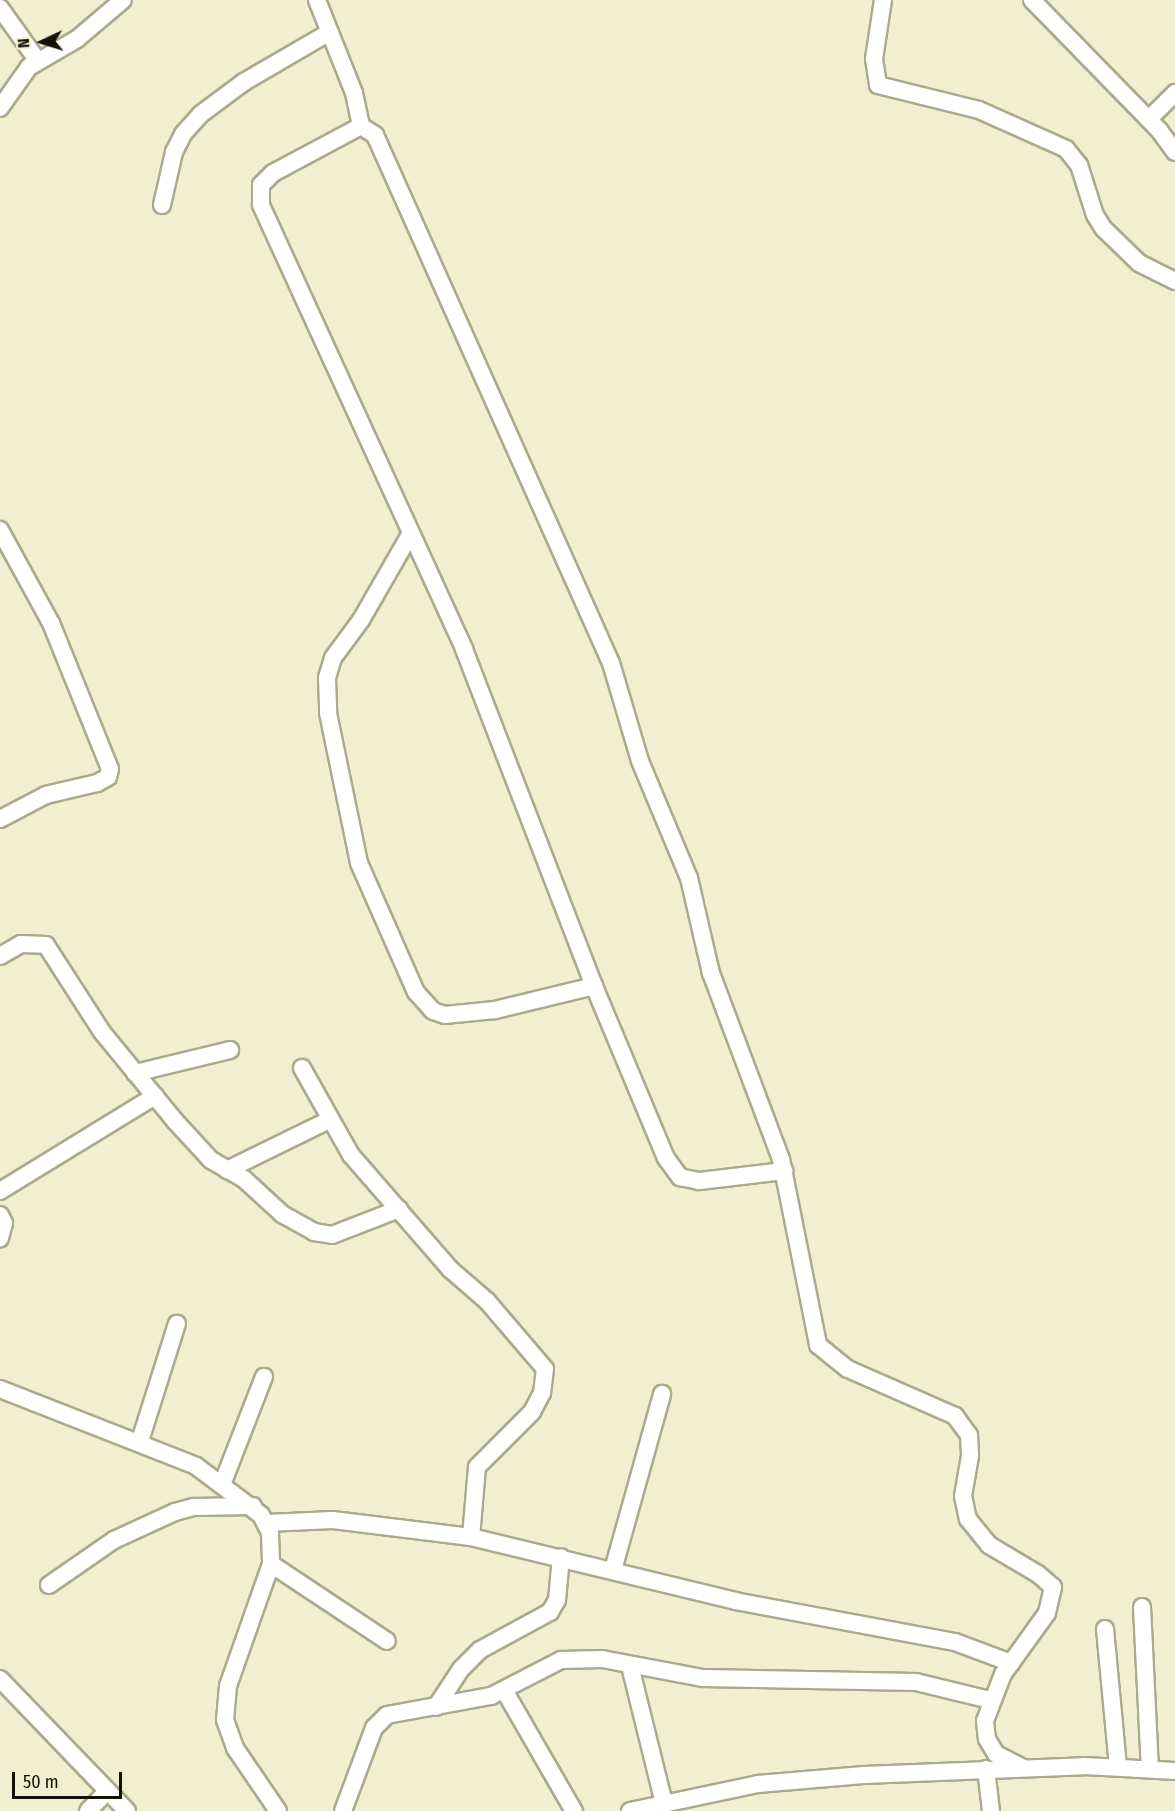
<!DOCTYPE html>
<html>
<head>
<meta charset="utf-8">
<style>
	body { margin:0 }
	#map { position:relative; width:1175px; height:1811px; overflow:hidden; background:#f0f0d0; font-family:"Fira Sans Condensed",sans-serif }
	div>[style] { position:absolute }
	.roads { filter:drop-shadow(2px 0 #aaaa8c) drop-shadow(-2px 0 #aaaa8c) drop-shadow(0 2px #aaaa8c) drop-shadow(0 -2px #aaaa8c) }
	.minor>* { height:16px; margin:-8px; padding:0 8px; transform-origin:8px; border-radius:8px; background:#fff }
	span { translate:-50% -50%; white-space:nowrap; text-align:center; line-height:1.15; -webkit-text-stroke:5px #f0f0d0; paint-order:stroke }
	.north { position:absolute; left:12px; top:12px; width:60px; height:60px; -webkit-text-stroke:4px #f0f0d0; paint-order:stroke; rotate:266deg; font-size:16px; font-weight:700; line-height:24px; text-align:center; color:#121207 }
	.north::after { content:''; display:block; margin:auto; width:21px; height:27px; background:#121207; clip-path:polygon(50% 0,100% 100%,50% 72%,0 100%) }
	.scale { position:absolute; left:12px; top:1772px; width:110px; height:27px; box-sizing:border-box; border:3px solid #121207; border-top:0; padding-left:8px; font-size:18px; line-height:21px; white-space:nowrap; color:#121207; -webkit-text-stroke:4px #f0f0d0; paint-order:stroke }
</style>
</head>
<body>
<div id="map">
	<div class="roads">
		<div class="minor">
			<div style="left:317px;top:0;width:100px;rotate:68.3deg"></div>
			<div style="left:354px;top:93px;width:34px;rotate:78deg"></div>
			<div style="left:361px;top:126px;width:100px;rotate:151.9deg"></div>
			<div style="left:273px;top:173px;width:17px;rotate:135deg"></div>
			<div style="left:261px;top:185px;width:20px;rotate:90deg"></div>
			<div style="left:261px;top:205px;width:488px;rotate:65.4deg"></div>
			<div style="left:464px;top:649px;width:361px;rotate:68.9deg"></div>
			<div style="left:594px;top:986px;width:186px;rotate:67.3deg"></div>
			<div style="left:666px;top:1158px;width:24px;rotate:54deg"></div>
			<div style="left:680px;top:1177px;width:19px;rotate:12deg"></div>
			<div style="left:699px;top:1181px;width:86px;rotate:-6.7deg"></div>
			<div style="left:883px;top:0;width:60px;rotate:98.7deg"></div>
			<div style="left:874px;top:59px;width:26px;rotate:81deg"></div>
			<div style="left:878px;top:85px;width:104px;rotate:13.9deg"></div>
			<div style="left:979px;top:110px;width:95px;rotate:24.1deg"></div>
			<div style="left:1066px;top:149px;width:21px;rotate:51deg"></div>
			<div style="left:1079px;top:165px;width:52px;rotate:72.3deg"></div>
			<div style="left:1095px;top:215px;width:15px;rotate:58deg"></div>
			<div style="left:1103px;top:228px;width:50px;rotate:44.2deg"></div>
			<div style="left:1139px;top:263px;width:40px;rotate:26.6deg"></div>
			<div style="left:1032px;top:0;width:182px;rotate:45.7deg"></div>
			<div style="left:1159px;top:130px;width:27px;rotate:54deg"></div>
			<div style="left:0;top:8px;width:65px;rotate:54.4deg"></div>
			<div style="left:0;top:108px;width:50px;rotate:-54.7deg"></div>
			<div style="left:29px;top:67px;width:56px;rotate:-30.3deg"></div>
			<div style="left:77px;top:39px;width:60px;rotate:-40.3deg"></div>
			<div style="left:1149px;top:119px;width:37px;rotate:-45deg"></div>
			<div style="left:361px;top:126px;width:17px;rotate:33deg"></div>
			<div style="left:375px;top:135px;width:578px;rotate:65.92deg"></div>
			<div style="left:611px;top:663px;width:102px;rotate:73.5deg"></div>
			<div style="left:640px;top:761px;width:127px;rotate:67.3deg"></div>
			<div style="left:689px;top:878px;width:98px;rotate:77deg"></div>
			<div style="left:711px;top:973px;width:199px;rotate:69.4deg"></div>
			<div style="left:781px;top:1159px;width:190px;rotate:78.7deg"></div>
			<div style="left:818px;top:1345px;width:38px;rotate:39deg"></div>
			<div style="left:848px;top:1369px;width:117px;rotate:23.7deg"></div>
			<div style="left:955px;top:1416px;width:24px;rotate:54deg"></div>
			<div style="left:969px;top:1435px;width:21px;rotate:87deg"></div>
			<div style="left:970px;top:1456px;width:41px;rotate:99.9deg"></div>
			<div style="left:963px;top:1496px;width:24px;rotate:78deg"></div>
			<div style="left:968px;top:1519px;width:33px;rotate:51deg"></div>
			<div style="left:989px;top:1545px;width:57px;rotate:30.6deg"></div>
			<div style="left:1038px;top:1574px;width:20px;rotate:41deg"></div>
			<div style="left:1053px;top:1587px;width:27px;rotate:103deg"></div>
			<div style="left:1047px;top:1613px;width:75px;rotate:125.8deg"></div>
			<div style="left:1003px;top:1674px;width:50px;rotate:111deg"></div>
			<div style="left:985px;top:1721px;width:18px;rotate:84deg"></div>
			<div style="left:987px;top:1739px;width:17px;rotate:59deg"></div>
			<div style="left:996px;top:1754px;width:31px;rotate:27deg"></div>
			<div style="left:162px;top:205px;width:54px;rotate:-77.2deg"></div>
			<div style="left:174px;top:152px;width:20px;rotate:-63deg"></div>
			<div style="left:183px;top:134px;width:27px;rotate:-48deg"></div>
			<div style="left:201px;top:114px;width:54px;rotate:-36.7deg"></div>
			<div style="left:244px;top:82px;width:99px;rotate:-30.2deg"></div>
			<div style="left:0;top:530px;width:106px;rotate:61.3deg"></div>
			<div style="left:51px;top:623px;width:157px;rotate:68deg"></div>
			<div style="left:110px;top:769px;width:8px;rotate:104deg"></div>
			<div style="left:108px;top:777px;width:13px;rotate:151deg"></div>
			<div style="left:97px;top:783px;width:52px;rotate:166.8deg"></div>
			<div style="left:46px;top:795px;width:52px;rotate:152.4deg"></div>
			<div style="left:411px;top:533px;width:100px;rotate:119.9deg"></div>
			<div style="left:361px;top:620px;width:47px;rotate:126.4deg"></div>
			<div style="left:333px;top:658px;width:21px;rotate:107deg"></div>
			<div style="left:327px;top:678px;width:35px;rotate:88deg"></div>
			<div style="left:328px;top:713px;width:153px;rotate:78.3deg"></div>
			<div style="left:359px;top:863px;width:141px;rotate:66.2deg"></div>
			<div style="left:416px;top:992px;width:25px;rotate:48deg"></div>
			<div style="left:433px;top:1011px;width:13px;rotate:18deg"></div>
			<div style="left:445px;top:1015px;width:50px;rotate:-5.7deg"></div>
			<div style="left:495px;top:1010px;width:102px;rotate:-13.6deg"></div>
			<div style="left:0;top:956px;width:24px;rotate:-30deg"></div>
			<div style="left:21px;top:944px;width:25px;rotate:2deg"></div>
			<div style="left:46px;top:945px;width:103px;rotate:57.2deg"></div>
			<div style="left:102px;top:1032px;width:115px;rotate:50.6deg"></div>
			<div style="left:175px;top:1121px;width:53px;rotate:47.3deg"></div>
			<div style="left:211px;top:1160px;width:38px;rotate:30deg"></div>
			<div style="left:244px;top:1179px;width:52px;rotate:42.6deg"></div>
			<div style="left:282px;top:1214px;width:37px;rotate:29deg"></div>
			<div style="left:314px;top:1232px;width:18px;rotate:9deg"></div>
			<div style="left:332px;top:1235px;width:72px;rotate:-21.2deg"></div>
			<div style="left:302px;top:1068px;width:100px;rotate:60.6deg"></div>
			<div style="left:351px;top:1155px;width:151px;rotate:49deg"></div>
			<div style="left:450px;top:1269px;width:49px;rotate:40.9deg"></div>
			<div style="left:487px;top:1301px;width:89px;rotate:49.5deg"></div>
			<div style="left:545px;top:1369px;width:24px;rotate:97deg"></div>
			<div style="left:542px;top:1393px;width:21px;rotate:118deg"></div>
			<div style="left:532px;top:1412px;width:78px;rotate:135deg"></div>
			<div style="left:477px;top:1467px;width:70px;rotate:94.9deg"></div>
			<div style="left:135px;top:1073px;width:98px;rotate:-13.6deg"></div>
			<div style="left:227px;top:1170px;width:114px;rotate:-26.1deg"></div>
			<div style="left:0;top:1191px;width:182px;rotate:-31.5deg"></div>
			<div style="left:0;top:1215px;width:9px;rotate:63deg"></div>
			<div style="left:4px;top:1223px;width:16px;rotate:105deg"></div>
			<div style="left:0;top:1389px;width:211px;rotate:21.4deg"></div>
			<div style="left:196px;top:1466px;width:81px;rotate:37deg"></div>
			<div style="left:261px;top:1515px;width:20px;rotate:63deg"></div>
			<div style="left:270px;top:1533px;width:31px;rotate:88deg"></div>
			<div style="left:271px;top:1564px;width:129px;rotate:109.4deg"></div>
			<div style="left:228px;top:1686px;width:34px;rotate:95deg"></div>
			<div style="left:225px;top:1720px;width:30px;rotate:70deg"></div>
			<div style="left:235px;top:1748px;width:76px;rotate:55.7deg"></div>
			<div style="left:140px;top:1441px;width:123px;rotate:-72.5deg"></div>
			<div style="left:223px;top:1482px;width:113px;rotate:-68.7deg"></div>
			<div style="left:266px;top:1523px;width:67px;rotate:-2.6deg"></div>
			<div style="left:333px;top:1520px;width:139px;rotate:7deg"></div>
			<div style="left:471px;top:1537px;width:272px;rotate:13.6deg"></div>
			<div style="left:735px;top:1601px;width:224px;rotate:10.6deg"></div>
			<div style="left:955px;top:1642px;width:60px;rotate:20.6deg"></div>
			<div style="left:271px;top:1564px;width:139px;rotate:33.6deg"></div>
			<div style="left:613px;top:1570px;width:183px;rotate:-74.4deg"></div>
			<div style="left:49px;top:1585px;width:79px;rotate:-34.7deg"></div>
			<div style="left:114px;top:1540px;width:67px;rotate:-24.7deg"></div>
			<div style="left:175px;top:1512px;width:20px;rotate:-15deg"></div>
			<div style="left:194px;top:1507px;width:59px;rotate:-1deg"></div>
			<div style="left:1142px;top:1607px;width:161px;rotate:87.2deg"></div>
			<div style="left:1105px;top:1629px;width:138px;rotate:84.6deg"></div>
			<div style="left:630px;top:1666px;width:141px;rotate:76.1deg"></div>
			<div style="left:0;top:1679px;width:183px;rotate:46.1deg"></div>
			<div style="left:504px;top:1690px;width:140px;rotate:60deg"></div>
			<div style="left:436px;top:1707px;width:45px;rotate:-56.7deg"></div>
			<div style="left:461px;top:1669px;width:27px;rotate:-45deg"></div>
			<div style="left:480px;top:1650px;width:80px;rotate:-28.5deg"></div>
			<div style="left:550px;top:1612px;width:14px;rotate:-60deg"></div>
			<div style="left:557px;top:1600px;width:43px;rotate:-84.7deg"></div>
			<div style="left:986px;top:1769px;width:42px;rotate:83.2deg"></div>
			<div style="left:88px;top:1811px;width:28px;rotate:-46deg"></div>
			<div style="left:343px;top:1811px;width:89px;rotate:-69.5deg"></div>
			<div style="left:374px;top:1728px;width:18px;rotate:-45deg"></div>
			<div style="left:387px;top:1715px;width:106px;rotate:-10.4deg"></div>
			<div style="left:491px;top:1696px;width:79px;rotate:-27.2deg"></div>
			<div style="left:561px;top:1660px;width:41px;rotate:-1.4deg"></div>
			<div style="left:602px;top:1659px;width:103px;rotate:10.7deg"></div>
			<div style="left:703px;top:1678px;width:213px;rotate:1.1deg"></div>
			<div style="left:916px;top:1682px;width:76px;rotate:13.7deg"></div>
			<div style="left:630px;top:1811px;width:131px;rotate:-11.9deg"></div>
			<div style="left:758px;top:1784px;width:106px;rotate:-4.9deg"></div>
			<div style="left:864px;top:1775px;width:220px;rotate:-2.3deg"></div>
			<div style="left:1084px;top:1766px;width:91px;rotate:3.1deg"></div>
		</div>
	</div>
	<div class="north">N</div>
	<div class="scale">50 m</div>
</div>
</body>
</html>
